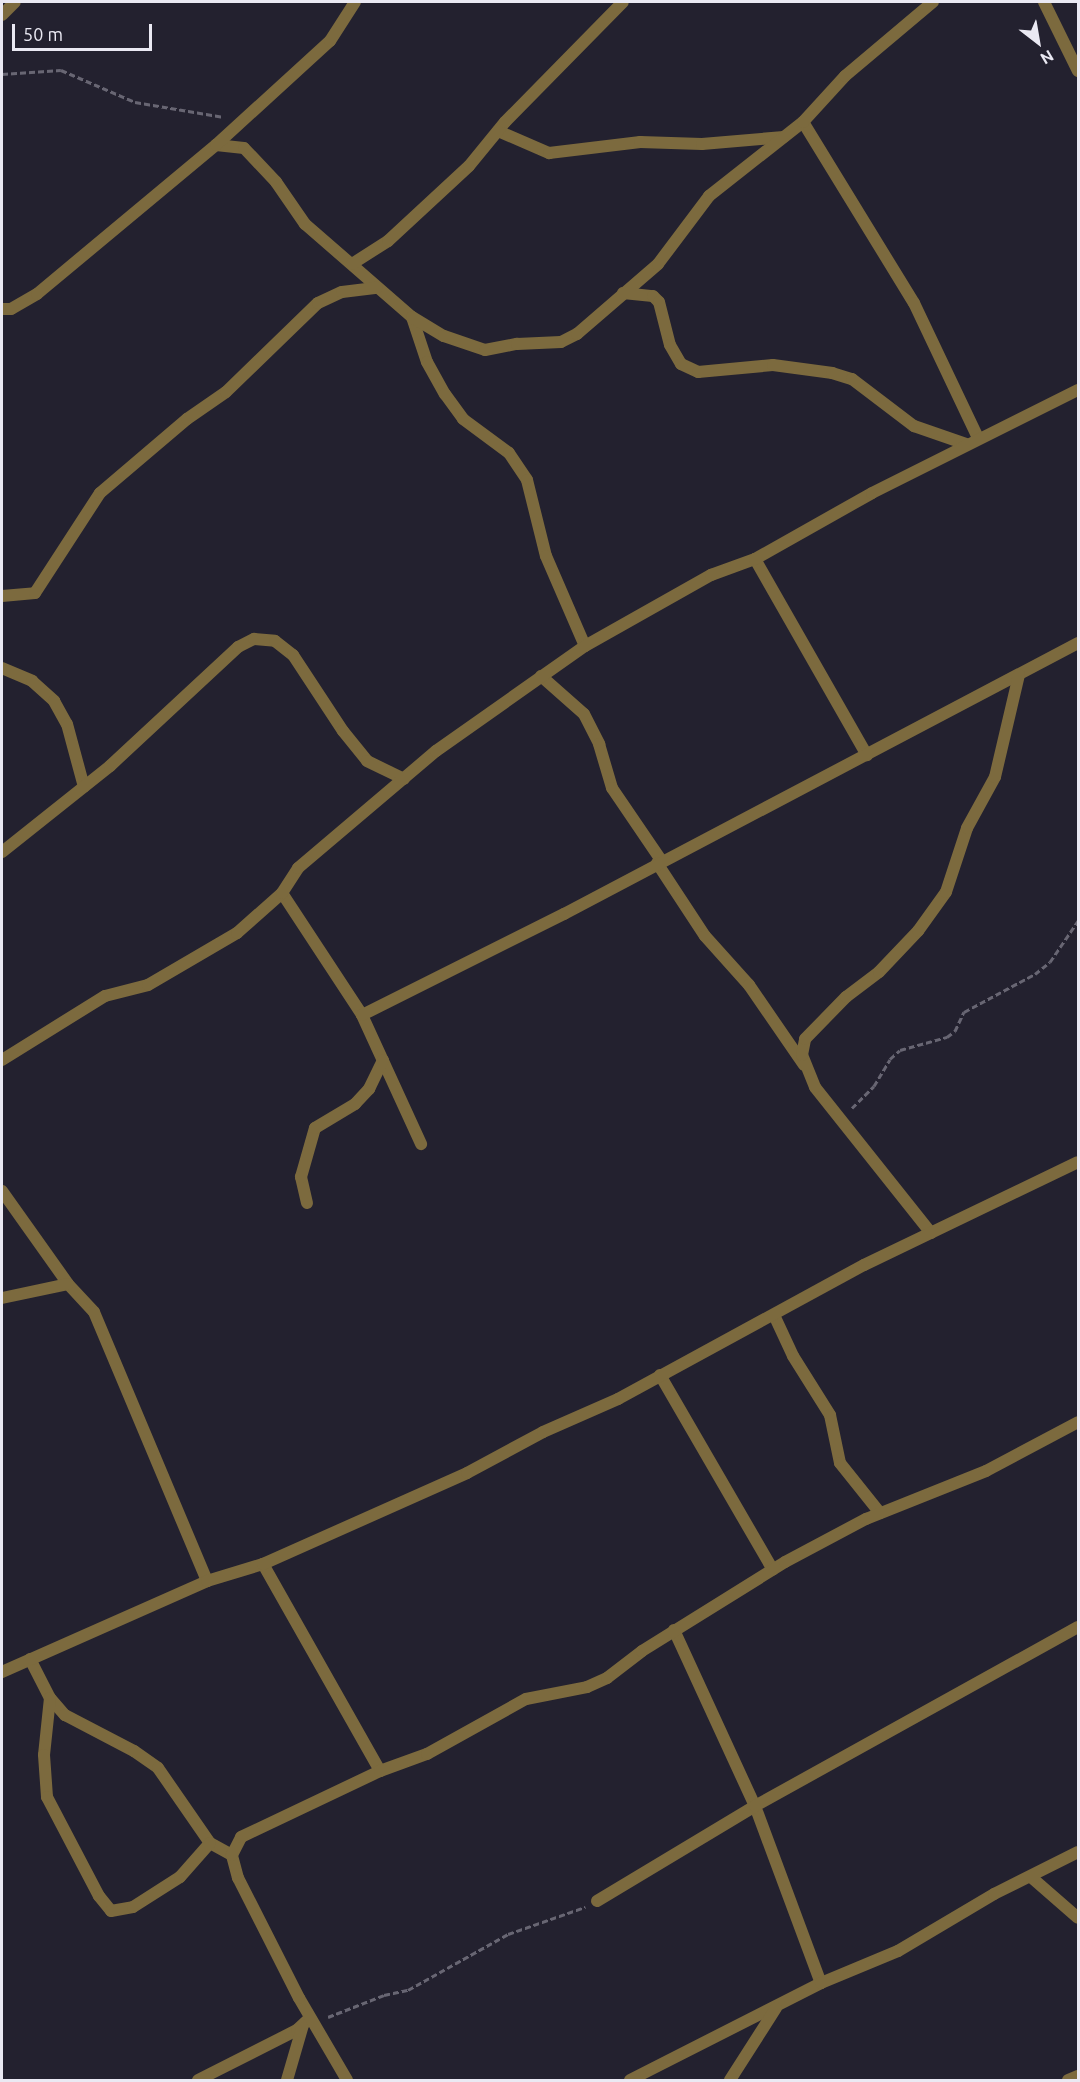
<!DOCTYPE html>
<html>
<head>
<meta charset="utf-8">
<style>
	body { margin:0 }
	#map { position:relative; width:1080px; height:2082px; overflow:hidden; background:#23212f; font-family:Ubuntu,sans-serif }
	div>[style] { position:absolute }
	.path>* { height:3px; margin-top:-1.5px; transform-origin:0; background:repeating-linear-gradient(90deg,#686673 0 6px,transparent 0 9px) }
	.street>* { height:12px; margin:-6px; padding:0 6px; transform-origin:6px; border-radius:6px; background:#7c6a3e }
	span { translate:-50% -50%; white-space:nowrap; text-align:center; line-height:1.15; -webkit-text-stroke:5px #23212f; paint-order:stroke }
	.frame { position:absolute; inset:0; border:3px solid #eae9f3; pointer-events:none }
	.north { position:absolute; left:1008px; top:12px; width:60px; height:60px; -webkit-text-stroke:4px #23212f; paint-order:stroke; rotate:149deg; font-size:16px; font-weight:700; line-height:24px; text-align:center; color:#eae9f3 }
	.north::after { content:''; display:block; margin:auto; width:21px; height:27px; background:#eae9f3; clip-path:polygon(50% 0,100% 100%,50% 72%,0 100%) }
	.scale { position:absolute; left:12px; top:24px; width:140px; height:27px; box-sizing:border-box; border:3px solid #eae9f3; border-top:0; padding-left:8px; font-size:18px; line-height:21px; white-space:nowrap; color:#eae9f3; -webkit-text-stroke:4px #23212f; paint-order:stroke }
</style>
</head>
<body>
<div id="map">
	<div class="path">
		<div style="left:2px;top:74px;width:59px;rotate:-3.9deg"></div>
		<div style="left:61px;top:70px;width:81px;rotate:23.4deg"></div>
		<div style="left:135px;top:102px;width:90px;rotate:9.6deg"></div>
		<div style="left:852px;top:1108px;width:31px;rotate:-45deg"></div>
		<div style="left:874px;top:1086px;width:31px;rotate:-59deg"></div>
		<div style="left:890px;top:1059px;width:13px;rotate:-42deg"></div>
		<div style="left:900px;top:1050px;width:49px;rotate:-15.5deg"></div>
		<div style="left:947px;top:1037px;width:10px;rotate:-37deg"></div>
		<div style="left:955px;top:1031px;width:21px;rotate:-65deg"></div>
		<div style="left:964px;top:1012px;width:81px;rotate:-28.2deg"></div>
		<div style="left:1035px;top:974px;width:19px;rotate:-39deg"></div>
		<div style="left:1050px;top:962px;width:50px;rotate:-55.7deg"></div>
		<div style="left:328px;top:2017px;width:60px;rotate:-21.4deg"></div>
		<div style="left:384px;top:1995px;width:25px;rotate:-12deg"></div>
		<div style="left:408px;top:1990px;width:115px;rotate:-29.2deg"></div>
		<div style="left:508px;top:1934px;width:82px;rotate:-19.3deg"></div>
	</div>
	<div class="street">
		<div style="left:1044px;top:2px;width:77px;rotate:63.8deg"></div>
		<div style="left:2px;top:15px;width:18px;rotate:-45deg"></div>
		<div style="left:803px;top:122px;width:212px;rotate:58.5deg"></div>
		<div style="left:914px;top:303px;width:149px;rotate:64.6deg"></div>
		<div style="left:498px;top:131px;width:56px;rotate:23.3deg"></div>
		<div style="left:549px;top:153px;width:92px;rotate:-6.9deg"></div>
		<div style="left:640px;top:142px;width:62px;rotate:1.8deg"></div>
		<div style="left:702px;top:144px;width:82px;rotate:-4.9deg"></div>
		<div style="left:216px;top:145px;width:28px;rotate:6deg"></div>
		<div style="left:244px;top:148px;width:47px;rotate:46.7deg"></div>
		<div style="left:276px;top:182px;width:51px;rotate:55.4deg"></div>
		<div style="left:305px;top:224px;width:142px;rotate:41deg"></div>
		<div style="left:412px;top:317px;width:47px;rotate:71.6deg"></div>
		<div style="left:427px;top:362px;width:37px;rotate:61deg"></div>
		<div style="left:445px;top:394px;width:31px;rotate:54deg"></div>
		<div style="left:463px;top:419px;width:57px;rotate:36.5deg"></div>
		<div style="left:509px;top:453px;width:32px;rotate:56deg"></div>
		<div style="left:527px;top:480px;width:78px;rotate:76deg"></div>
		<div style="left:546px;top:556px;width:98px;rotate:66.6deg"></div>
		<div style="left:352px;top:264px;width:43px;rotate:-32.6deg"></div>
		<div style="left:388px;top:241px;width:110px;rotate:-42.8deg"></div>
		<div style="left:469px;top:166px;width:57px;rotate:-50.7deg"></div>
		<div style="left:505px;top:122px;width:168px;rotate:-45.5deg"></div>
		<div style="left:623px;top:293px;width:30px;rotate:6deg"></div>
		<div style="left:653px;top:296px;width:8px;rotate:45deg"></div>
		<div style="left:659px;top:302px;width:44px;rotate:75.7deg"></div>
		<div style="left:670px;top:345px;width:22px;rotate:60deg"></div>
		<div style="left:681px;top:364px;width:19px;rotate:25deg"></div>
		<div style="left:698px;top:372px;width:75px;rotate:-5.3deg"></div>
		<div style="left:773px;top:365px;width:60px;rotate:7.7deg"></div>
		<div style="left:832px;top:373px;width:21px;rotate:17deg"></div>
		<div style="left:852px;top:379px;width:78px;rotate:37.2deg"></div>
		<div style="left:914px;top:426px;width:55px;rotate:19.1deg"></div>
		<div style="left:2px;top:309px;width:9px"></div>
		<div style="left:11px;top:309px;width:30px;rotate:-30deg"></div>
		<div style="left:37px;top:294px;width:233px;rotate:-39.8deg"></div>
		<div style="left:216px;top:145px;width:154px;rotate:-42.4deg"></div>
		<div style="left:330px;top:41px;width:46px;rotate:-57.3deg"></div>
		<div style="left:412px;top:317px;width:37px;rotate:31deg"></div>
		<div style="left:444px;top:336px;width:43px;rotate:18.9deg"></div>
		<div style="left:485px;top:350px;width:33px;rotate:-11deg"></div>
		<div style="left:517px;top:344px;width:44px;rotate:-2.6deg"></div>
		<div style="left:561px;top:342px;width:18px;rotate:-27deg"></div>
		<div style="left:577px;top:334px;width:107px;rotate:-40.8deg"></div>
		<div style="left:658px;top:264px;width:85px;rotate:-53.1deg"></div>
		<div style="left:709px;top:196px;width:120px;rotate:-38.2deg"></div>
		<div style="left:803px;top:122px;width:62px;rotate:-47.6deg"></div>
		<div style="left:845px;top:76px;width:115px;rotate:-40.1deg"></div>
		<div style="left:755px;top:559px;width:226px;rotate:60.3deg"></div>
		<div style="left:2px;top:596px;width:33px;rotate:-5deg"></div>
		<div style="left:35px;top:593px;width:119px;rotate:-57deg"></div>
		<div style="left:100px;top:493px;width:114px;rotate:-40.4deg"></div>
		<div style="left:187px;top:419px;width:47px;rotate:-34.7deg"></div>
		<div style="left:226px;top:392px;width:128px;rotate:-44.1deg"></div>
		<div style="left:318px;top:303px;width:26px;rotate:-25deg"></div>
		<div style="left:342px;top:292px;width:35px;rotate:-7deg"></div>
		<div style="left:2px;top:668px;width:33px;rotate:23deg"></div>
		<div style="left:32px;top:681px;width:30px;rotate:42deg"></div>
		<div style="left:54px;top:701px;width:26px;rotate:61deg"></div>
		<div style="left:67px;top:724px;width:65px;rotate:74.9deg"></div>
		<div style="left:541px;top:676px;width:57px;rotate:41.5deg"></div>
		<div style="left:584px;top:714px;width:34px;rotate:63deg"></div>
		<div style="left:599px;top:744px;width:46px;rotate:73.5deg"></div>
		<div style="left:612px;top:788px;width:87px;rotate:55.8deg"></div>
		<div style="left:2px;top:852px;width:138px;rotate:-38.5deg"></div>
		<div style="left:110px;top:766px;width:175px;rotate:-42.9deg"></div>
		<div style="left:238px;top:647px;width:18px;rotate:-27deg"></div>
		<div style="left:254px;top:639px;width:21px;rotate:5deg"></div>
		<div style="left:275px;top:641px;width:23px;rotate:38deg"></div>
		<div style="left:293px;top:655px;width:91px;rotate:56.7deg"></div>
		<div style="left:343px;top:731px;width:38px;rotate:51deg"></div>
		<div style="left:367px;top:761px;width:41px;rotate:25.9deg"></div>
		<div style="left:657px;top:863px;width:87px;rotate:56.7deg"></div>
		<div style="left:705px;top:936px;width:66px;rotate:48.1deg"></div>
		<div style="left:749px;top:985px;width:97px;rotate:55.5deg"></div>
		<div style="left:282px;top:893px;width:146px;rotate:56.7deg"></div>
		<div style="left:362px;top:1015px;width:142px;rotate:65.4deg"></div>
		<div style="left:362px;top:1015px;width:226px;rotate:-26.6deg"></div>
		<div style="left:564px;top:914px;width:581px;rotate:-27.8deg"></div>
		<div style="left:2px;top:1060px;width:121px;rotate:-31.9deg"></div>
		<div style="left:105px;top:996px;width:44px;rotate:-14.3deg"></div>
		<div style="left:148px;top:985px;width:103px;rotate:-30.3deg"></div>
		<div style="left:237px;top:933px;width:60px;rotate:-41.6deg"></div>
		<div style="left:282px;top:893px;width:30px;rotate:-57deg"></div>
		<div style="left:298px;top:868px;width:181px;rotate:-40.3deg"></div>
		<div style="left:436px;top:751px;width:182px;rotate:-35.2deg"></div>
		<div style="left:585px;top:646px;width:145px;rotate:-29.4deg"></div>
		<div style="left:711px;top:575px;width:47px;rotate:-20deg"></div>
		<div style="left:755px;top:559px;width:134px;rotate:-29.4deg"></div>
		<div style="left:872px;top:493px;width:230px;rotate:-26.6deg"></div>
		<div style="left:2px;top:1191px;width:114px;rotate:54.6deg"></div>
		<div style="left:68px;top:1284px;width:38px;rotate:47deg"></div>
		<div style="left:94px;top:1312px;width:292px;rotate:67.2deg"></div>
		<div style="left:307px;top:1203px;width:27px;rotate:-103deg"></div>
		<div style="left:301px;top:1177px;width:51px;rotate:-74.1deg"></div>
		<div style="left:315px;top:1128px;width:47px;rotate:-31deg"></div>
		<div style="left:355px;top:1104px;width:21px;rotate:-47deg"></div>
		<div style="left:369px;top:1089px;width:32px;rotate:-64deg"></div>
		<div style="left:931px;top:1233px;width:186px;rotate:-128.5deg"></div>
		<div style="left:815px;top:1087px;width:35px;rotate:-112deg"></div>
		<div style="left:802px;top:1055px;width:16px;rotate:-79deg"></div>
		<div style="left:805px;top:1039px;width:59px;rotate:-45.7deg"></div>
		<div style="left:846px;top:997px;width:41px;rotate:-37.1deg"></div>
		<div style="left:879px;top:972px;width:57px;rotate:-46.4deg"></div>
		<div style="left:918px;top:931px;width:48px;rotate:-54.3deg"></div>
		<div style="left:946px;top:892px;width:67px;rotate:-71.8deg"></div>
		<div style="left:967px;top:828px;width:58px;rotate:-61.2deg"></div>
		<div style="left:995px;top:777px;width:105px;rotate:-76.8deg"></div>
		<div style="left:2px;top:1298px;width:67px;rotate:-12deg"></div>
		<div style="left:774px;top:1315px;width:45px;rotate:65.1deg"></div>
		<div style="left:793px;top:1356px;width:70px;rotate:57.9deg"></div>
		<div style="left:830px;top:1415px;width:49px;rotate:78.2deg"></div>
		<div style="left:840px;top:1463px;width:64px;rotate:51.3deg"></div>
		<div style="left:660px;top:1375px;width:225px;rotate:59.9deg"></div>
		<div style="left:263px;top:1564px;width:238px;rotate:60.5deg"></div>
		<div style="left:674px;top:1630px;width:194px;rotate:65.3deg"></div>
		<div style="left:755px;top:1806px;width:189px;rotate:69.6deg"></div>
		<div style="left:30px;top:1659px;width:44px;rotate:62.9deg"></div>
		<div style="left:50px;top:1698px;width:23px;rotate:49deg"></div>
		<div style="left:65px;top:1715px;width:78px;rotate:27.6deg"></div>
		<div style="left:134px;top:1751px;width:29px;rotate:35deg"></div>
		<div style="left:158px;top:1768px;width:91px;rotate:55.3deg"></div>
		<div style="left:210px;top:1843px;width:25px;rotate:29deg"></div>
		<div style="left:2px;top:1672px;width:224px;rotate:-23.9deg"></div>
		<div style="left:207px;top:1581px;width:59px;rotate:-16.9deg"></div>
		<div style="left:263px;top:1564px;width:223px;rotate:-24deg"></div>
		<div style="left:467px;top:1473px;width:86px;rotate:-28.3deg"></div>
		<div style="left:543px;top:1432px;width:82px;rotate:-23.7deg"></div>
		<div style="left:618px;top:1399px;width:280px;rotate:-28.6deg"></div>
		<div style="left:864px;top:1265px;width:237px;rotate:-25.7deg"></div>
		<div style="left:50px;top:1698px;width:57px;rotate:96deg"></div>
		<div style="left:44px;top:1755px;width:42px;rotate:85.9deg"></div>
		<div style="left:47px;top:1797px;width:112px;rotate:62.3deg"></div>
		<div style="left:99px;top:1896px;width:19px;rotate:51deg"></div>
		<div style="left:111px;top:1911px;width:22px;rotate:-10deg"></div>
		<div style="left:133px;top:1907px;width:56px;rotate:-32.6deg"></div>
		<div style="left:180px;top:1877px;width:45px;rotate:-48.6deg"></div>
		<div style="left:1031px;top:1877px;width:62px;rotate:41.1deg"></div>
		<div style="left:597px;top:1901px;width:184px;rotate:-31deg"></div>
		<div style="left:755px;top:1806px;width:369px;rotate:-29deg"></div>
		<div style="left:198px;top:2080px;width:111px;rotate:-26.8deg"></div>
		<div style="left:297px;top:2030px;width:18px;rotate:-43deg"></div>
		<div style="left:287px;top:2080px;width:57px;rotate:-73.8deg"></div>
		<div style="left:347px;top:2080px;width:95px;rotate:-120.3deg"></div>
		<div style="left:299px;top:1998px;width:135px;rotate:-116.9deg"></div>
		<div style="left:238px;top:1878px;width:24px;rotate:-105deg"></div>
		<div style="left:232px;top:1855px;width:20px;rotate:-63deg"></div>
		<div style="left:241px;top:1837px;width:154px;rotate:-25.4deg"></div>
		<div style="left:380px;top:1771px;width:50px;rotate:-19.9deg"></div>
		<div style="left:427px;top:1754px;width:113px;rotate:-29.1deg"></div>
		<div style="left:526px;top:1699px;width:62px;rotate:-11.1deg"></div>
		<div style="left:587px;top:1687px;width:22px;rotate:-24deg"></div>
		<div style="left:607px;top:1678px;width:44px;rotate:-37.6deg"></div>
		<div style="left:642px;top:1651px;width:168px;rotate:-31.9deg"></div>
		<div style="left:785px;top:1562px;width:92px;rotate:-28deg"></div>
		<div style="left:866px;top:1519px;width:129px;rotate:-21.8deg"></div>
		<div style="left:986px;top:1471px;width:104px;rotate:-28deg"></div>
		<div style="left:630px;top:2080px;width:214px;rotate:-26.9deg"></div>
		<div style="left:821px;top:1983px;width:83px;rotate:-22.6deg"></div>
		<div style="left:898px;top:1951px;width:112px;rotate:-30.7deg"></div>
		<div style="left:994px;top:1894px;width:94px;rotate:-26.6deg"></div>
		<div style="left:730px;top:2080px;width:85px;rotate:-57.4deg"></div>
		<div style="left:1068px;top:2080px;width:11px;rotate:-22deg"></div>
	</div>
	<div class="frame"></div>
	<div class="north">N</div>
	<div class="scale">50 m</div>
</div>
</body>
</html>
